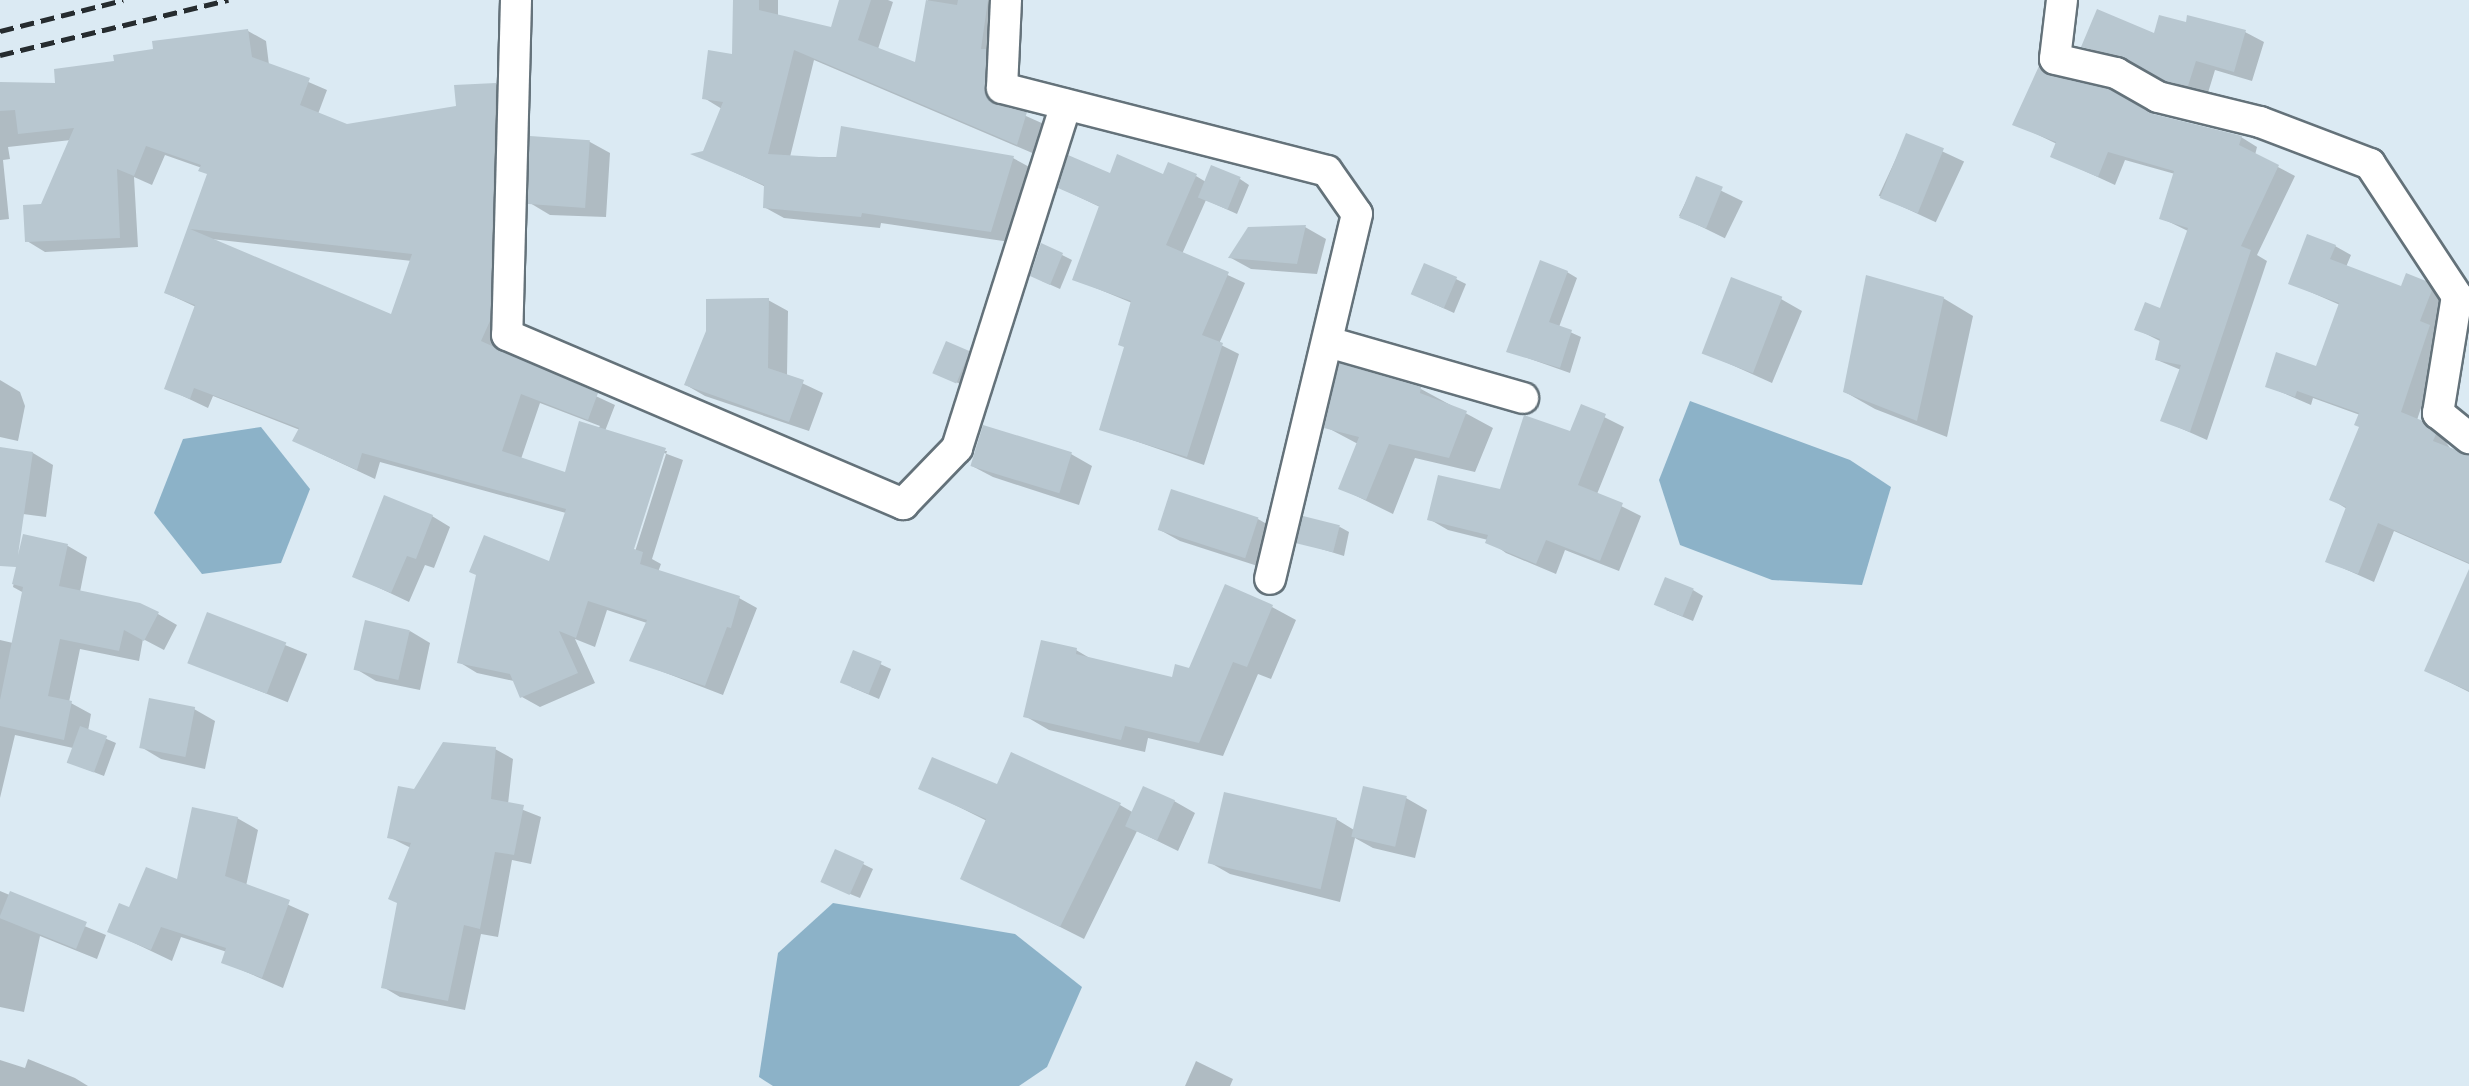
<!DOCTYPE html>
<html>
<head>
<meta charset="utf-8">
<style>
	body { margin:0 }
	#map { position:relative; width:2469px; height:1086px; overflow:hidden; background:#dbeaf3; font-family:"Golos Text",sans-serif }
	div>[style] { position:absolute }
	.water>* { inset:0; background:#8cb2c8 }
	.shadow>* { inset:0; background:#0003; transform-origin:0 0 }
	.building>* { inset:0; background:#b8c7d0; transform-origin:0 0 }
	.roads { filter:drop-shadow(2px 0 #64727a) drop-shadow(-2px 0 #64727a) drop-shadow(0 2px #64727a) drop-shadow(0 -2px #64727a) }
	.street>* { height:30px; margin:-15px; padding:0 15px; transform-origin:15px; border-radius:15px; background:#fff }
	.rail>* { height:5px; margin-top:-2.5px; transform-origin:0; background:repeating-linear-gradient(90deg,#262c2f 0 14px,transparent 0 21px) }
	span { translate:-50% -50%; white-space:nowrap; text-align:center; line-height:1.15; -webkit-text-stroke:5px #dbeaf3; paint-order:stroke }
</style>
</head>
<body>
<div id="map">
	<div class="water">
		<div style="clip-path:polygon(1690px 401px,1850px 460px,1891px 487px,1862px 585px,1772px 580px,1680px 545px,1659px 480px)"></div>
		<div style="clip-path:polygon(261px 427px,310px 489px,281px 563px,202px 574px,154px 513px,183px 439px)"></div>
		<div style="clip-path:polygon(833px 903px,1015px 934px,1082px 987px,1047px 1067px,1019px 1086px,773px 1086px,759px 1077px,778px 953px)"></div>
	</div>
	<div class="shadow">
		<div style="clip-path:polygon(735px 0,778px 0,778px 16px,832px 29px,840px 0,888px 0,893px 2px,878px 49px,917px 65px,928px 0,1010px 0,1004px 100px,1008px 108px,1046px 125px,1037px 155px,814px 60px,790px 157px,1013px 158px,1033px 169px,1010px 242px,881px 223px,880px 228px,784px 218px,764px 207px,766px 187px,695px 154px,704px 152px,722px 109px,704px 98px,734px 56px)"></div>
		<div style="clip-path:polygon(2187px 24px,2245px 32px,2264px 42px,2252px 81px,2215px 70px,2207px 96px,2083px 46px,2156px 35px)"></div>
		<div style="clip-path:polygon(evenodd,248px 31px,266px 41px,269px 65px,327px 90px,318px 114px,346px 126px,457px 108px,496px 84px,514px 95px,507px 331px,499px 351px,615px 405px,605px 431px,683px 460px,652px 559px,661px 564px,658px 572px,739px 598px,757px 608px,723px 695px,632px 660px,647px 623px,607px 610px,595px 647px,575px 639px,595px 683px,540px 707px,522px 697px,514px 681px,477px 673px,459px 662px,550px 563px,566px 513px,380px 462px,375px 479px,313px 450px,300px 430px,213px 396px,208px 408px,166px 388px,196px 307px,166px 293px,209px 175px,202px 168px,165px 155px,152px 185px,134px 177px,138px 247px,45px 252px,27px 241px,71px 140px,8px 147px,10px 159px,3px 160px,9px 219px,0 220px,0 87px,57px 85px,116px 63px,248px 31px,211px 239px,412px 261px,392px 317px,211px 239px,248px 31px,540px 403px,600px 426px,566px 474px,521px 459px,540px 403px,248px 31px,663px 451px,667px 451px,633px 558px,630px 557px,663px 451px)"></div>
		<div style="clip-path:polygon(2040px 68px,2153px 116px,2241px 137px,2257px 147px,2255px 155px,2295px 176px,2257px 255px,2267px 261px,2207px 440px,2162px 420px,2181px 370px,2157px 360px,2162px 342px,2136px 329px,2161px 310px,2188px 231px,2161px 218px,2175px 174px,2125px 160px,2115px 185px,2052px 156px,2057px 144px,2015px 124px)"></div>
		<div style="left:1907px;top:135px;width:63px;height:67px;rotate:25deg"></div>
		<div style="clip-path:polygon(532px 138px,590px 142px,610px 153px,606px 217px,550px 215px,530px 203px)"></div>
		<div style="clip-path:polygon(1111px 175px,1196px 176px,1206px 182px,1240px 179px,1249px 185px,1237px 214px,1206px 200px,1182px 254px,1245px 283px,1219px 344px,1239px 354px,1204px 465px,1101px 429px,1126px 348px,1132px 303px,1074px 279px,1100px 207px,1060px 188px)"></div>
		<div style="left:1697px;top:179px;width:51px;height:41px;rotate:26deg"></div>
		<div style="clip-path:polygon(1305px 227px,1326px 239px,1317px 274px,1251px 269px,1231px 258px)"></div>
		<div style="clip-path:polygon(1042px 245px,1072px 260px,1060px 289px,1042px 281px)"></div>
		<div style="clip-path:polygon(2335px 246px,2351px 255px,2346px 267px,2402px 289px,2425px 283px,2447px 300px,2436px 330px,2445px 336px,2417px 420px,2439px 432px,2450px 448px,2469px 457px,2469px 564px,2394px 531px,2374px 582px,2327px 561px,2347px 509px,2331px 499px,2361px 426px,2360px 415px,2313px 398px,2311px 405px,2267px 386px,2317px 368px,2340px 305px,2290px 283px)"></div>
		<div style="clip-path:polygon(1567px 272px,1577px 278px,1559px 327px,1581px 337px,1570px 373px,1508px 351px)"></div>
		<div style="clip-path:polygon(1456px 279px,1466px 284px,1454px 313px,1423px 299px)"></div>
		<div style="clip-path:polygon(1943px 298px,1973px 316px,1947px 437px,1875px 409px,1845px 392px)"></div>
		<div style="clip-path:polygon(1781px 299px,1802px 311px,1772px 383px,1703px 352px)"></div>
		<div style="clip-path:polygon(768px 300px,788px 311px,787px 376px,823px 393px,809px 431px,705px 396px,686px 385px)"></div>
		<div style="clip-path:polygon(969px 352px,979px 358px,969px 388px,945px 377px)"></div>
		<div style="clip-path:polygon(0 380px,20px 392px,25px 406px,18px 441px,0 437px)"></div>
		<div style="clip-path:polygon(1421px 389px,1493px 428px,1475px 472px,1415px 458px,1393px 514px,1340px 488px,1358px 444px,1326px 427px)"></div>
		<div style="clip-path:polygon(1582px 406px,1624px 427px,1597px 494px,1641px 516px,1619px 571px,1565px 550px,1556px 574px,1506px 553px,1488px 540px,1448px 530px,1429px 519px,1501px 492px,1571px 433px)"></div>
		<div style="clip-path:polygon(0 449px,33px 453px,53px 465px,46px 517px,0 511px)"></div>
		<div style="clip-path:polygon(1071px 454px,1092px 466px,1079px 505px,993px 477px,972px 466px)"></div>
		<div style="clip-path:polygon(1172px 491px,1258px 519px,1279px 531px,1267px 569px,1180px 541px,1160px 530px)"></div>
		<div style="clip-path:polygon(432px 516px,450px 527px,434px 568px,425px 565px,409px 602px,354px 576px)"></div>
		<div style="clip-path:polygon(1340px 527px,1349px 532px,1344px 556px,1299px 542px)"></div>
		<div style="clip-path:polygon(24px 536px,68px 546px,87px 557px,80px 592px,158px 614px,177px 625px,164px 650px,143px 639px,139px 661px,80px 649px,69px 702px,91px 714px,88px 731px,116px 743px,104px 776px,78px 766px,73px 748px,15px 735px,0 798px,0 640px,13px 643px,24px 593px,13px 587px)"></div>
		<div style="clip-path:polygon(1693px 590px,1703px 596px,1693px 621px,1666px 610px)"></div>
		<div style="clip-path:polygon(1272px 607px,1296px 620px,1271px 679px,1258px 674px,1223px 756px,1148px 738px,1145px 752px,1049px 730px,1025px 716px,1076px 650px,1093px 660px,1174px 679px)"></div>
		<div style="left:208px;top:614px;width:107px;height:52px;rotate:22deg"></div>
		<div style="clip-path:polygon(2469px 618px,2469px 692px,2427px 671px)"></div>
		<div style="clip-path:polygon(410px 631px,430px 643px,420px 690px,376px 681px,356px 669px)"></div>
		<div style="clip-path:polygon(854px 652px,891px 669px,879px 699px,851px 687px)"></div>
		<div style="clip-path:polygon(194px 709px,215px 721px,205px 769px,161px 759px,141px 747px)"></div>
		<div style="clip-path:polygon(495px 749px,513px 759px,508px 804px,541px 817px,531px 864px,512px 860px,498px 937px,481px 934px,465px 1010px,400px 997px,383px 987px,411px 848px,389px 837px,415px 791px)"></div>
		<div style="clip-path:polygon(998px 786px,1120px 805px,1134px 813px,1174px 801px,1195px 813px,1178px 851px,1137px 831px,1084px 939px,963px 878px,987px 821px,921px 788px)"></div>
		<div style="clip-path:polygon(1406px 798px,1427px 810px,1415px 858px,1373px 848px,1355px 838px,1340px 902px,1230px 874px,1209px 862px,1336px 819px,1354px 830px)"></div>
		<div style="clip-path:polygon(237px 818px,258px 830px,246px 886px,309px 914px,283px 988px,223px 962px,227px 952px,181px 937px,172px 961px,109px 931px,130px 910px,178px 881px)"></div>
		<div style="clip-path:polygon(863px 864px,873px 869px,860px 898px,833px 887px)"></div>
		<div style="clip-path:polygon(0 891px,106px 935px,97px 959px,40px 936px,24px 1012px,0 1007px)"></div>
		<div style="clip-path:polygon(28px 1059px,75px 1078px,88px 1086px,0 1086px,0 1060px,25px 1068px)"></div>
		<div style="clip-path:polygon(1196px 1061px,1233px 1079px,1230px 1086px,1185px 1086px)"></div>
	</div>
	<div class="building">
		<div style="clip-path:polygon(733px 0,759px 0,759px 10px,831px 27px,839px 0,871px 0,858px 40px,915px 62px,926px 0,957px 5px,958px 0,988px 0,981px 49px,986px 49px,986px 94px,997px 105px,1027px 112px,1017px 145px,794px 50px,768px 154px,836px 158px,841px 126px,1014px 156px,991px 232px,862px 213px,861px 217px,763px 208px,764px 185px,690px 154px,703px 151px,723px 102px,702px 99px,708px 50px,732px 54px)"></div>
		<div style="clip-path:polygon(2097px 9px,2154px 33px,2159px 15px,2186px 22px,2187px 15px,2246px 30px,2234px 72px,2196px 61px,2188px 86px,2165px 81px,2120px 56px,2081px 47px)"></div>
		<div style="clip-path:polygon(evenodd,248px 29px,252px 57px,310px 78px,300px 105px,347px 124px,456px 106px,454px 85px,496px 83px,490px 321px,481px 341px,598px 393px,588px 420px,521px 394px,502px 451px,565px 472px,579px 421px,666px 448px,634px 549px,643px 552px,640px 564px,740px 596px,731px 628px,727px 627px,705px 686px,629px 661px,647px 620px,588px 601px,576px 638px,559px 631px,578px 673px,520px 698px,510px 674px,457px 663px,476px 575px,469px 572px,484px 535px,549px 561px,566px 509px,362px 453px,357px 470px,292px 441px,299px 428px,194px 388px,190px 399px,164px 389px,195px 305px,164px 293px,207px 174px,198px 171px,201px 165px,146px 146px,134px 176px,117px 169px,120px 238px,25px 242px,23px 205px,41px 204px,74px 128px,18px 134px,15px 110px,0 111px,0 82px,55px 83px,54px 69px,114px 61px,113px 55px,153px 49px,152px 41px,248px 29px,190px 229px,412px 254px,391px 314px,190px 229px)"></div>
		<div style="clip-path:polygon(2039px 66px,2051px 76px,2110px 89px,2153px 114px,2242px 136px,2239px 145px,2279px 165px,2241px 246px,2251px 250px,2190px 432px,2160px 421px,2181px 365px,2155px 360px,2160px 339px,2134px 330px,2145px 302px,2160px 308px,2188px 228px,2159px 219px,2174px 171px,2108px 152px,2098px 177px,2050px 157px,2056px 142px,2012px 125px)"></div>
		<div style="left:1906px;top:133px;width:41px;height:70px;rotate:22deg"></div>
		<div style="left:530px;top:136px;width:60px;height:68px;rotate:4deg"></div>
		<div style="clip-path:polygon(1117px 154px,1163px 174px,1168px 162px,1197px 174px,1166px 245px,1229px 272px,1202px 335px,1223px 343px,1187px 457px,1099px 430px,1124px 347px,1118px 345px,1131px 301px,1072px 280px,1099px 206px,1058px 188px,1068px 155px,1110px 173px)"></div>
		<div style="left:1211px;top:165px;width:32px;height:35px;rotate:22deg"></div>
		<div style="left:1696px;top:176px;width:29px;height:45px;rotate:22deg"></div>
		<div style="clip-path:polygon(1306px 225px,1297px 264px,1228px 258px,1248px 227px)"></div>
		<div style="clip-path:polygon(2307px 234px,2336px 245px,2330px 259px,2401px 286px,2406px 273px,2426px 281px,2432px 290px,2420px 321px,2430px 325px,2401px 412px,2423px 421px,2436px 434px,2433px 441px,2469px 455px,2469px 563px,2378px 523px,2358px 574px,2325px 562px,2346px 507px,2329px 500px,2359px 427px,2354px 425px,2359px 413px,2297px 391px,2295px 397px,2265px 387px,2276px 352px,2316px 366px,2339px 303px,2288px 284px)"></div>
		<div style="clip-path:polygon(1041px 243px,1063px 253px,1050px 285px,1030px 276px)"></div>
		<div style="clip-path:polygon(1540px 260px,1568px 271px,1549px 322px,1572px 330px,1560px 368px,1506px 352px)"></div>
		<div style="left:1424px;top:263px;width:36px;height:34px;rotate:23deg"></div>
		<div style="clip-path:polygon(1866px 275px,1944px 297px,1917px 421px,1843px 392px)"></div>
		<div style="left:1731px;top:277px;width:55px;height:82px;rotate:21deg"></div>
		<div style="clip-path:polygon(769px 298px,768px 368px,804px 380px,789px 422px,684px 385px,706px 331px,706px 299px)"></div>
		<div style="left:946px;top:341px;width:26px;height:35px;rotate:23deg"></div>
		<div style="clip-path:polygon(1339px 363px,1421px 387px,1420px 393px,1467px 411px,1449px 458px,1389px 444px,1366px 500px,1338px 489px,1359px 437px,1324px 428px)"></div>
		<div style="clip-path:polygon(1581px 404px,1606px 414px,1578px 485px,1623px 503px,1600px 561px,1546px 540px,1536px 564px,1485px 543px,1488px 535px,1427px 520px,1438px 475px,1500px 489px,1524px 415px,1570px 431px)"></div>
		<div style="left:983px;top:425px;width:93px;height:43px;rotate:17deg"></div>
		<div style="clip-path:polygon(0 447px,33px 452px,18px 555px,23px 534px,68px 544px,59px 586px,140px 603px,159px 612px,144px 641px,124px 630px,119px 651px,60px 639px,48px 696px,72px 701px,64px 740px,0 726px,0 700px,23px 587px,12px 584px,16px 567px,0 566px)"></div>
		<div style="left:1171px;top:489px;width:92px;height:43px;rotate:18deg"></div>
		<div style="clip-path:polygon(384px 495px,433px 515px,416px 559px,407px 556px,391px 593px,352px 577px)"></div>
		<div style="left:1303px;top:516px;width:38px;height:28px;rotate:14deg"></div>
		<div style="clip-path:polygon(2469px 569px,2469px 691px,2424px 671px)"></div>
		<div style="left:1665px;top:577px;width:31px;height:30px;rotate:22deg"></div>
		<div style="clip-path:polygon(1225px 584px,1273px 605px,1247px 667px,1233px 662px,1199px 743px,1125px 726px,1121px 740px,1023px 717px,1041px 640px,1077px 648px,1076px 654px,1172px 677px,1175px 664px,1189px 668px)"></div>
		<div style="left:207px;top:612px;width:85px;height:55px;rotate:21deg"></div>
		<div style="left:365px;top:620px;width:46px;height:51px;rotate:13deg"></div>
		<div style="left:853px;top:650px;width:31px;height:35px;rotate:22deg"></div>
		<div style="left:149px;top:698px;width:47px;height:51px;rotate:11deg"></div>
		<div style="left:80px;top:726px;width:29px;height:39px;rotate:20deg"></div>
		<div style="clip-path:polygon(443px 742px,496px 747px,491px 799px,524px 805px,514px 855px,495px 852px,480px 929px,464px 925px,448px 1001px,381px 988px,397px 903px,388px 899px,411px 843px,387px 838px,398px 786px,414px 789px)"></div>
		<div style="clip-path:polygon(1011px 752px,1121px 803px,1060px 927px,960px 879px,986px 819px,918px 789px,932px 757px,997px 784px)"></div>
		<div style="left:1143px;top:786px;width:35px;height:44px;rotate:24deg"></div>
		<div style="left:1363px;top:786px;width:45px;height:52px;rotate:13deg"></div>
		<div style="left:1224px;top:792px;width:116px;height:73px;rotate:13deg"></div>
		<div style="clip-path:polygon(192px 807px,238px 817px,225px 876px,290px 900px,262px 978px,221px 963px,226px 948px,161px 927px,151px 950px,107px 932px,119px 903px,129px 907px,146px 867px,177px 879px)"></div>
		<div style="left:835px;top:849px;width:32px;height:36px;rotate:24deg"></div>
		<div style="left:10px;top:891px;width:83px;height:29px;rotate:22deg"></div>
	</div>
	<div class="roads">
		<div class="street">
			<div style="left:516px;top:0;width:335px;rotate:91.5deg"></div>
			<div style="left:507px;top:335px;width:431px;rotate:23.1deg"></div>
			<div style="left:903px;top:504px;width:78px;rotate:-46deg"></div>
			<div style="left:957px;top:448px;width:360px;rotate:-72.4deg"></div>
			<div style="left:1006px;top:0;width:88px;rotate:92.6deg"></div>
			<div style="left:1002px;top:88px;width:335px;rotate:14.3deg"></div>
			<div style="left:1327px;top:171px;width:52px;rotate:55.1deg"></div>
			<div style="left:1357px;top:214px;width:375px;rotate:103.4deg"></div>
			<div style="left:2062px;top:0;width:59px;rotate:96.8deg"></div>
			<div style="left:2055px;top:59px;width:63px;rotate:12.9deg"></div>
			<div style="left:2116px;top:73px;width:48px;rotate:29.7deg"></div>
			<div style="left:2158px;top:97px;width:105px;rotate:13.8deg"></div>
			<div style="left:2260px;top:122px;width:118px;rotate:20.9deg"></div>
			<div style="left:2370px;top:164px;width:158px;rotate:56.6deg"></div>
			<div style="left:2457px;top:296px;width:119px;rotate:99.2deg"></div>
			<div style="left:2438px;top:413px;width:40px;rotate:39deg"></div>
			<div style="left:1328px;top:342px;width:203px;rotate:16deg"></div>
		</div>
	</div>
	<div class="rail">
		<div style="left:0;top:31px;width:127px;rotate:-14.1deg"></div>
		<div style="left:0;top:55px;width:235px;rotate:-13.6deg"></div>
	</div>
</div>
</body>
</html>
